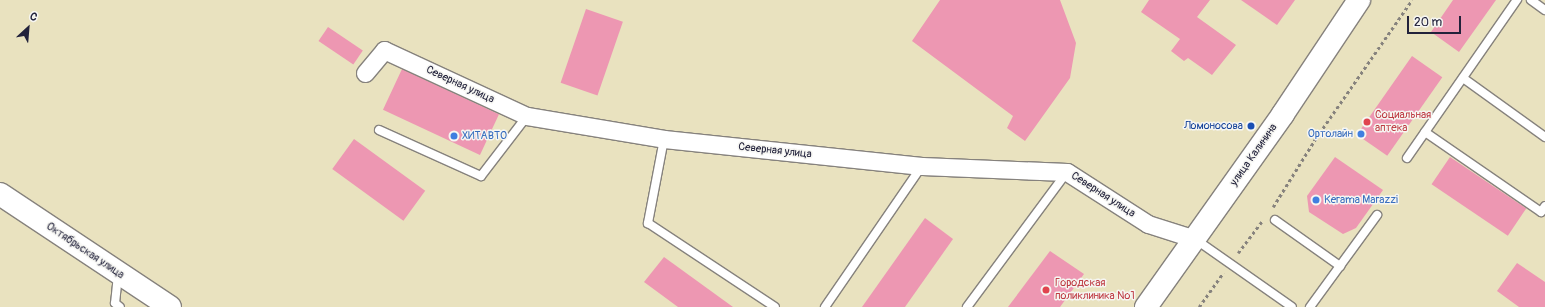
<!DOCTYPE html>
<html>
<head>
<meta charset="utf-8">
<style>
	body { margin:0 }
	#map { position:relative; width:1545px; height:307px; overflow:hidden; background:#e9e2bf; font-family:Pangolin,sans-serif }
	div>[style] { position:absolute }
	.building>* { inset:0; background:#ed97b2; transform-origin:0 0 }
	.path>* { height:2.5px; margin-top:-1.25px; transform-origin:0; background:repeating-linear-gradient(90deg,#86827d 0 3px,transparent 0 6px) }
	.roads { filter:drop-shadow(1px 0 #86827d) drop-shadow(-1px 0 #86827d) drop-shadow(0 1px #86827d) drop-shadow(0 -1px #86827d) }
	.service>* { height:8px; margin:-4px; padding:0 4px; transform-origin:4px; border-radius:4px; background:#fff }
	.minor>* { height:17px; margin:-8.5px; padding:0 8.5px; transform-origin:8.5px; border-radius:8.5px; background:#fff }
	.secondary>* { height:22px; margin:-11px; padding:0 11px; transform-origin:11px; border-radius:11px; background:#fff }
	.primary>* { height:22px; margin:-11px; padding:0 11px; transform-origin:11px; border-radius:11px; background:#fff }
	.dots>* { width:11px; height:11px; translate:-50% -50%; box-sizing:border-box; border:2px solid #f6f6f2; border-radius:50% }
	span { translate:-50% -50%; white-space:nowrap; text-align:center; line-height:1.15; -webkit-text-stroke:3px #f6f6f2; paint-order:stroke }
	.street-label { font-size:11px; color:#22223b }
	.health-label { font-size:11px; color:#be3a42 }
	.left { translate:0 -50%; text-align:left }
	.transit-label { font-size:11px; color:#164399 }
	.right { translate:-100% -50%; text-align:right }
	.shop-label { font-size:11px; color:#366cbe }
	.north { position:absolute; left:8px; top:8px; width:40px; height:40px; -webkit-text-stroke:3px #f6f6f2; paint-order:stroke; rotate:26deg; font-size:11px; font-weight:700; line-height:16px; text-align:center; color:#22223b }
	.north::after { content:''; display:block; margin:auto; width:14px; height:18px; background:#22223b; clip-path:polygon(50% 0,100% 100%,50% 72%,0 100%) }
	.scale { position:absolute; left:1407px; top:16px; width:54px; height:18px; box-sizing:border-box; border:2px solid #22223b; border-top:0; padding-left:5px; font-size:12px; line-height:14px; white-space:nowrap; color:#22223b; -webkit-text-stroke:3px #f6f6f2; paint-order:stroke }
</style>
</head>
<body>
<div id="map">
	<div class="building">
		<div style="clip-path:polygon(940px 0,1060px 0,1076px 43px,1070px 78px,1025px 141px,1007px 128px,1013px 116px,912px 41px)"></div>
		<div style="clip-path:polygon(1149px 0,1210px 0,1197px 17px,1236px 45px,1212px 75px,1188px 58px,1184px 61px,1171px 51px,1180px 39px,1141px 12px)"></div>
		<div style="clip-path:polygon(1241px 0,1295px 0,1277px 25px)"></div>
		<div style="clip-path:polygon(1453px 0,1496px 0,1459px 52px,1431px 32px)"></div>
		<div style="left:586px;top:9px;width:39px;height:78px;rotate:19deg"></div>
		<div style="left:328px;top:27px;width:42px;height:17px;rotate:34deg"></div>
		<div style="left:1412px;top:56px;width:37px;height:96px;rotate:35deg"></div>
		<div style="left:402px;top:69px;width:107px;height:45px;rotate:25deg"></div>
		<div style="left:354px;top:139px;width:88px;height:37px;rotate:36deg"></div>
		<div style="clip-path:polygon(1335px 157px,1383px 190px,1356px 228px,1343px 234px,1309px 212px,1307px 196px)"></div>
		<div style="left:1450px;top:157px;width:92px;height:33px;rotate:34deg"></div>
		<div style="clip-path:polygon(925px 218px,953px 239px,905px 307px,862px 307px)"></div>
		<div style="clip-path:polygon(1050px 251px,1084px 274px,1060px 307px,1008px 307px)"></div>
		<div style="clip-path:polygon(664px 257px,733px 307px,678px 307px,644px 282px)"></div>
		<div style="clip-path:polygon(1517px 263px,1545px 282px,1545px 307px,1519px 307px,1497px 291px)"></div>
	</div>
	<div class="path">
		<div style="left:1273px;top:207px;width:81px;rotate:-58.1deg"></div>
		<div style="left:1316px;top:138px;width:168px;rotate:-55.2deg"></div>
		<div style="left:1238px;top:253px;width:41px;rotate:-52.9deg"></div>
		<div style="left:1199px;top:307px;width:42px;rotate:-54.8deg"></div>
	</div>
	<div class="roads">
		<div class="service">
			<div style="left:1531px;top:0;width:17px;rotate:36deg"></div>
			<div style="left:1463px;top:78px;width:101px;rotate:35.7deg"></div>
			<div style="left:379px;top:130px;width:112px;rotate:24.3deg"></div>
			<div style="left:481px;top:176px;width:76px;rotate:-52.5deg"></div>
			<div style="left:1425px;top:132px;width:141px;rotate:34.6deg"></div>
			<div style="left:1541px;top:212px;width:7px;rotate:-56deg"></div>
			<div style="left:664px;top:139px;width:86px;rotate:100.8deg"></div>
			<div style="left:648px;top:223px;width:152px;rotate:33.5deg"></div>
			<div style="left:1407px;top:158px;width:193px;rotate:-55.2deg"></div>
			<div style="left:1275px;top:220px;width:80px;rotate:35.3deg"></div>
			<div style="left:1195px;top:239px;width:118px;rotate:35deg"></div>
			<div style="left:118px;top:275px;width:28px;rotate:96deg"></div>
			<div style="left:115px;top:303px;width:6px;rotate:39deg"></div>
			<div style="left:825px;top:307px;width:171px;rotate:-55.5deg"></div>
			<div style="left:967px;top:307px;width:167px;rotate:-53.5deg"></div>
			<div style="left:1310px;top:307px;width:114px;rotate:-53.9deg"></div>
		</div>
		<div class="minor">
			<div style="left:365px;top:73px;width:30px;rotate:-50deg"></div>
			<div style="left:384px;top:50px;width:157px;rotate:24.8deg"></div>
			<div style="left:527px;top:116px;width:139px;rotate:9.5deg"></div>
			<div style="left:664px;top:139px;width:259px;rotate:6deg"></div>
			<div style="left:922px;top:166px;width:145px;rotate:2.4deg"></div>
			<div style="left:1067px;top:172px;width:96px;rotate:32.7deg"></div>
			<div style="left:1148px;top:224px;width:49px;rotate:17.7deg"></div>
		</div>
		<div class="secondary">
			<div style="left:0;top:194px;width:204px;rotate:33.6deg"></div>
		</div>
		<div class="primary">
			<div style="left:1146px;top:307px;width:237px;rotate:-54.6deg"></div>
			<div style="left:1283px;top:114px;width:137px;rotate:-56.3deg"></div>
		</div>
	</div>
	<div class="dots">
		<div style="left:1367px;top:122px;background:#e0444e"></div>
		<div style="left:1251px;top:126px;background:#1a4fb4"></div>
		<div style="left:1361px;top:134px;background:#3f7fe0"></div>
		<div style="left:454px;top:136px;background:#3f7fe0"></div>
		<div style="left:1316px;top:200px;background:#3f7fe0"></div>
		<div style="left:1046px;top:290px;background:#e0444e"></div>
	</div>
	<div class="street-label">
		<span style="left:460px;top:85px;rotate:25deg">Северная улица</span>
		<span style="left:775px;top:151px;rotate:6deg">Северная улица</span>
		<span style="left:1254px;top:155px;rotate:-55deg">улица Калинина</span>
		<span style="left:1103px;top:195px;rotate:33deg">Северная улица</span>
		<span style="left:85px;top:251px;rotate:34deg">Октябрьская улица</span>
	</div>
	<div class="health-label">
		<span class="left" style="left:1375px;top:122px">Социальная<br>аптека</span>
		<span class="left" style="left:1055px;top:290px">Городская<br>поликлиника №1</span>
	</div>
	<div class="transit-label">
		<span class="right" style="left:1243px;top:126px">Ломоносова</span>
	</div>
	<div class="shop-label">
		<span class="right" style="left:1353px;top:134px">Ортолайн</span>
		<span class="left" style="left:462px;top:136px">ХИТАВТО</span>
		<span class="left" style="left:1324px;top:200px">Kerama Marazzi</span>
	</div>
	<div class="north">С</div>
	<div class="scale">20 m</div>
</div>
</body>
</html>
